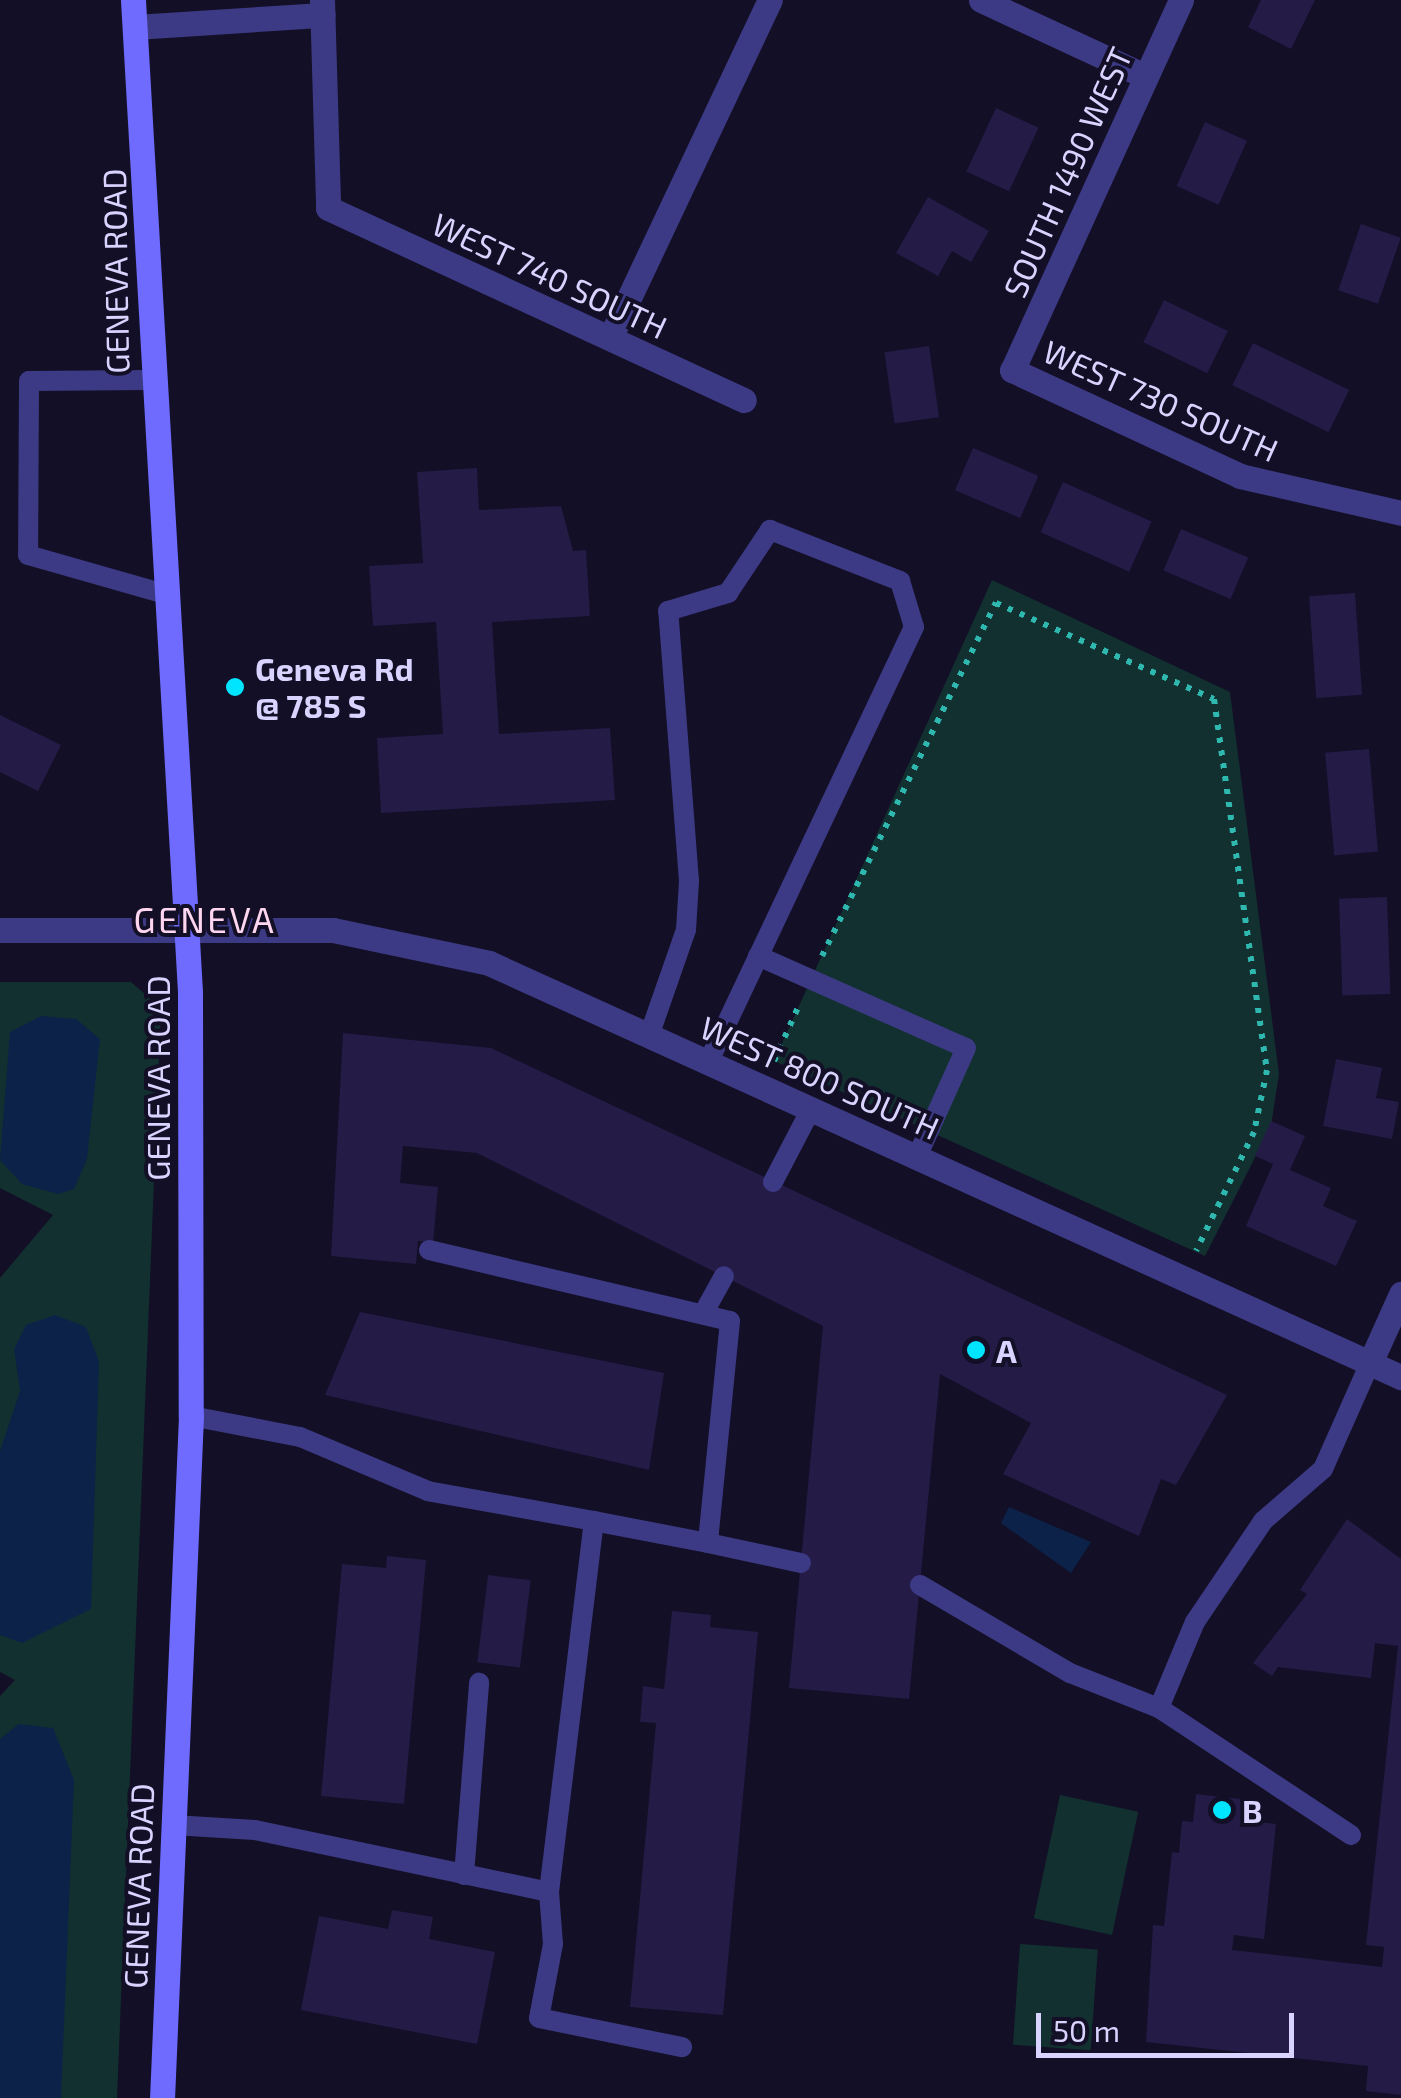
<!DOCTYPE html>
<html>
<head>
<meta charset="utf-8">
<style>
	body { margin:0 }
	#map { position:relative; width:1401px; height:2098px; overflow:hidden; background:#130f26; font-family:"Exo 2",sans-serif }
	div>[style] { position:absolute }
	.green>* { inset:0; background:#12302f; transform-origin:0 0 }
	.water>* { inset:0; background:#0c2248 }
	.building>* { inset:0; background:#241b47; transform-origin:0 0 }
	.path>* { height:6px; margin-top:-3px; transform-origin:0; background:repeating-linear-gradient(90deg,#2fb8b0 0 5px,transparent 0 13px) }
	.service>* { height:20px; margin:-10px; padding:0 10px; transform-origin:10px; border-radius:10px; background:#3d3a85 }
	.minor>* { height:25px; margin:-12.5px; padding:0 12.5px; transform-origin:12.5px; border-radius:12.5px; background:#3d3a85 }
	.secondary>* { height:25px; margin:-12.5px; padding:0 12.5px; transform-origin:12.5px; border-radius:12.5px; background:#6f6bff }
	.dots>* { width:28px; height:28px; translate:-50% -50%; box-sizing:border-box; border:5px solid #130f26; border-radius:50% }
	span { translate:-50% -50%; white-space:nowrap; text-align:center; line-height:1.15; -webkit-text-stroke:8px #130f26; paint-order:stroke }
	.street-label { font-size:32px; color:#d9d4ff }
	.poi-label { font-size:32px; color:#d9d4ff; font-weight:700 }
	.left { translate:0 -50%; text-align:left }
	.neighbourhood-label { font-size:35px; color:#ffd6f0; letter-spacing:2.5px }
	.scale { position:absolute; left:1036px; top:2013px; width:258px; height:45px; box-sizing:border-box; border:5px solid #d9d4ff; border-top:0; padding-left:12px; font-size:30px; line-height:35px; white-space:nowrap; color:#d9d4ff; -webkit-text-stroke:8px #130f26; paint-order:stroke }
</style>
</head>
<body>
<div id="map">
	<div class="green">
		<div style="clip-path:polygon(992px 580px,1230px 692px,1279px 1074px,1271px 1126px,1205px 1256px,774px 1061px)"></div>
		<div style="clip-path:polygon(0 982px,131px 982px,161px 1008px,117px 2098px,0 2098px,0 1696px,15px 1680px,0 1672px,0 1278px,53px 1215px,0 1188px)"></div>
		<div style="left:1060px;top:1795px;width:80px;height:126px;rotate:12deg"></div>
		<div style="left:1020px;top:1944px;width:78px;height:101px;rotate:4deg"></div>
	</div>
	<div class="water">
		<div style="clip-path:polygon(41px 1016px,76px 1019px,100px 1039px,87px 1159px,74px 1189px,58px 1194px,22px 1184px,0 1160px,10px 1032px)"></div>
		<div style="clip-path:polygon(55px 1315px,86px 1327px,99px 1362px,91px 1609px,22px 1643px,0 1635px,0 1451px,20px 1391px,14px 1349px,26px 1325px)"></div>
		<div style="clip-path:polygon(1009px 1507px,1091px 1542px,1071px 1573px,1001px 1523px)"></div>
		<div style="clip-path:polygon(19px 1724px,53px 1728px,74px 1780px,61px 2098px,0 2098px,0 1739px)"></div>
	</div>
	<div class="building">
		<div style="clip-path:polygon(1261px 0,1315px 0,1291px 49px,1248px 27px)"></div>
		<div style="left:996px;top:108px;width:47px;height:70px;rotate:25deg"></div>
		<div style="left:1205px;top:122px;width:46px;height:70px;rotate:24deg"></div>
		<div style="clip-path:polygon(928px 197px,989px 231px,971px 262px,952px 251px,938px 276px,896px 253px)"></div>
		<div style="left:1361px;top:224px;width:42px;height:70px;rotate:19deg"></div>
		<div style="left:1164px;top:300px;width:71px;height:47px;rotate:26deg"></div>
		<div style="left:1253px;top:343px;width:107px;height:47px;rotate:26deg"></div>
		<div style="left:929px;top:346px;width:72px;height:45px;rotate:82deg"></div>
		<div style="left:973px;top:448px;width:71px;height:46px;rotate:23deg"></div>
		<div style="clip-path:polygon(477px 468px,479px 510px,561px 506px,573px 551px,586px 550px,590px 616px,492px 622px,499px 734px,610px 728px,615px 800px,381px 813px,377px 738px,443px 734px,436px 622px,373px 626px,369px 566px,423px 563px,417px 472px)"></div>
		<div style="left:1063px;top:482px;width:97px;height:55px;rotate:24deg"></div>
		<div style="left:1181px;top:529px;width:73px;height:45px;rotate:23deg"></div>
		<div style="left:1355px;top:593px;width:102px;height:46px;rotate:86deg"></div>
		<div style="clip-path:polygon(0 715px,61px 745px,38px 791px,0 772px)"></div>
		<div style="left:1369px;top:749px;width:103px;height:44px;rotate:85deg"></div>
		<div style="left:1387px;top:897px;width:97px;height:48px;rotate:88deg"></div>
		<div style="clip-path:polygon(343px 1033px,491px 1048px,1227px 1395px,1176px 1485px,1161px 1479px,1139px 1536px,1003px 1474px,1031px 1423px,940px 1374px,909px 1699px,789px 1688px,823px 1326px,477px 1153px,403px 1146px,400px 1183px,438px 1187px,433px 1243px,418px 1241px,416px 1264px,331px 1256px)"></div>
		<div style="clip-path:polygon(1336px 1059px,1382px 1068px,1376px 1098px,1399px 1102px,1392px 1139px,1323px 1126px)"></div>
		<div style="clip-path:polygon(1271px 1121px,1305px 1136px,1290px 1170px,1331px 1188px,1323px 1206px,1357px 1221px,1336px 1266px,1246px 1226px,1273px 1164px,1255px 1156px)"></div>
		<div style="clip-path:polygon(360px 1312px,664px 1373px,649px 1470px,325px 1395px)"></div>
		<div style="clip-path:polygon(1347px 1519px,1401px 1559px,1401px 2095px,1366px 2091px,1368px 2066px,1146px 2042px,1153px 1925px,1164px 1926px,1172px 1852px,1179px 1853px,1182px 1821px,1193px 1822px,1196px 1794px,1251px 1800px,1248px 1821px,1276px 1824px,1264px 1939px,1234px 1935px,1232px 1950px,1382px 1967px,1384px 1947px,1366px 1945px,1398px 1646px,1375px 1643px,1371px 1678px,1278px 1667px,1272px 1676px,1253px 1663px,1307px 1594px,1300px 1590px)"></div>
		<div style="clip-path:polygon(387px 1556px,426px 1560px,404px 1804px,321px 1796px,342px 1564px,386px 1568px)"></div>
		<div style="left:488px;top:1575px;width:43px;height:88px;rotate:7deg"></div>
		<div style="clip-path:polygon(672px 1611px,711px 1615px,710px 1627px,758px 1632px,723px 2015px,630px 2007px,656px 1723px,640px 1722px,643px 1686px,664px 1689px)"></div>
		<div style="clip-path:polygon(392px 1910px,433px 1917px,429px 1939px,495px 1952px,477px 2044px,301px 2010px,319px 1916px,388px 1929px)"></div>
	</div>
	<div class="path">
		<div style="left:822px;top:956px;width:394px;rotate:-63.8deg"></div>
		<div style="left:996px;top:603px;width:238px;rotate:23.8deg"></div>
		<div style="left:1214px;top:699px;width:375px;rotate:81.9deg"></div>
		<div style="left:1267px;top:1070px;width:63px;rotate:101.8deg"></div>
		<div style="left:1254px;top:1132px;width:132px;rotate:116deg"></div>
		<div style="left:774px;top:1061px;width:64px;rotate:-65.9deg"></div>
	</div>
	<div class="service">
		<div style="left:149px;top:380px;width:120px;rotate:179.5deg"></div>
		<div style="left:29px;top:381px;width:174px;rotate:90.3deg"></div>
		<div style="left:28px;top:555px;width:146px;rotate:15.9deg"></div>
		<div style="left:758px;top:956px;width:227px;rotate:23.9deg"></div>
		<div style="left:966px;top:1048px;width:120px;rotate:114.2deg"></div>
		<div style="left:649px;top:1036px;width:112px;rotate:-70.8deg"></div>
		<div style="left:686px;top:930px;width:49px;rotate:-86.5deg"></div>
		<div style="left:689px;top:881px;width:271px;rotate:-94.4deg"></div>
		<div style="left:668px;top:611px;width:63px;rotate:-16.7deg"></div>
		<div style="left:728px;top:593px;width:76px;rotate:-56.3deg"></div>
		<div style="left:770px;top:530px;width:140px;rotate:21.4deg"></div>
		<div style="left:900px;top:581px;width:48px;rotate:73.1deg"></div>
		<div style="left:914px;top:627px;width:481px;rotate:115.3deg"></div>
		<div style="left:773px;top:1182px;width:82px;rotate:-62.5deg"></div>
		<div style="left:429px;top:1250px;width:309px;rotate:13.3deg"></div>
		<div style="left:730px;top:1321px;width:223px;rotate:95.7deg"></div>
		<div style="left:708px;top:1543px;width:116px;rotate:-169.1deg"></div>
		<div style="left:703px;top:1314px;width:43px;rotate:-61.1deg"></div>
		<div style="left:708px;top:1543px;width:95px;rotate:12.1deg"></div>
		<div style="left:920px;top:1585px;width:174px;rotate:30.4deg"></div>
		<div style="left:1070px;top:1673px;width:96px;rotate:21.5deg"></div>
		<div style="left:173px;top:1825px;width:82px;rotate:3.5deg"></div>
		<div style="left:255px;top:1830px;width:300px;rotate:11.9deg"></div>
		<div style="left:549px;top:1892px;width:374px;rotate:-83.1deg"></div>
		<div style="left:594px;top:1521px;width:169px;rotate:-169.8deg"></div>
		<div style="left:428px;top:1491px;width:139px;rotate:-157.1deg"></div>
		<div style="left:300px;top:1437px;width:111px;rotate:-169.1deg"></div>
		<div style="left:1351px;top:1835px;width:230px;rotate:-146.5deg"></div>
		<div style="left:1159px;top:1708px;width:93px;rotate:-67.3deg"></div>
		<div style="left:1195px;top:1622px;width:122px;rotate:-56deg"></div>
		<div style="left:1263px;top:1521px;width:79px;rotate:-40.9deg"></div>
		<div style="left:1323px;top:1469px;width:116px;rotate:-66.1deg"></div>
		<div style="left:464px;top:1875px;width:193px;rotate:-85.5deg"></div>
		<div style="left:549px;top:1892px;width:52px;rotate:85.6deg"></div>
		<div style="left:553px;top:1944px;width:75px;rotate:100.7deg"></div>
		<div style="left:539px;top:2018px;width:146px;rotate:11.5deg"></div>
	</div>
	<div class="minor">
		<div style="left:322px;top:0;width:208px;rotate:88.3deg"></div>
		<div style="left:328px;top:208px;width:458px;rotate:24.8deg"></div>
		<div style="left:981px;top:0;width:181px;rotate:24.9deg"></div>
		<div style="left:1181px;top:0;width:407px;rotate:114.5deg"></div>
		<div style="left:1012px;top:370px;width:251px;rotate:24.9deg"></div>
		<div style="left:1240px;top:476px;width:165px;rotate:12.9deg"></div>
		<div style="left:135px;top:27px;width:188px;rotate:-3.7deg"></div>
		<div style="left:610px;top:338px;width:374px;rotate:-64.7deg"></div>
		<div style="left:0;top:930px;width:333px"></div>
		<div style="left:333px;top:930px;width:159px;rotate:11.9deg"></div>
		<div style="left:489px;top:963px;width:1002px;rotate:24.42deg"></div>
		<div style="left:1370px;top:1363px;width:76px;rotate:-65.8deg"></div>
	</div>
	<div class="secondary">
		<div style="left:133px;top:0;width:995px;rotate:86.71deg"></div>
		<div style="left:190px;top:993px;width:423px;rotate:89.9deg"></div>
		<div style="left:191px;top:1416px;width:683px;rotate:92.43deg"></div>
	</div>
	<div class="dots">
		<div style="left:235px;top:687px;background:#00e5ff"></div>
		<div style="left:976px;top:1350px;background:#00e5ff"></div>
		<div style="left:1222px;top:1810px;background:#00e5ff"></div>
	</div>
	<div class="street-label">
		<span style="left:1067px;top:172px;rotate:-66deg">SOUTH 1490 WEST</span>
		<span style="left:115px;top:271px;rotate:-91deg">GENEVA ROAD</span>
		<span style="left:550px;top:275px;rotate:25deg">WEST 740 SOUTH</span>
		<span style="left:1161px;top:400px;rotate:24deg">WEST 730 SOUTH</span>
		<span style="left:820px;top:1077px;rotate:24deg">WEST 800 SOUTH</span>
		<span style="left:157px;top:1078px;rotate:-90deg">GENEVA ROAD</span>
		<span style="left:138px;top:1886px;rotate:-88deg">GENEVA ROAD</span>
	</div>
	<div class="poi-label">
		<span class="left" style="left:255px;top:687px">Geneva Rd<br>@ 785 S</span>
		<span class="left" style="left:996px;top:1350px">A</span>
		<span class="left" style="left:1242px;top:1810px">B</span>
	</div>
	<div class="neighbourhood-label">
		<span style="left:205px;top:919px">GENEVA</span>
	</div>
	<div class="scale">50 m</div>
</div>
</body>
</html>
